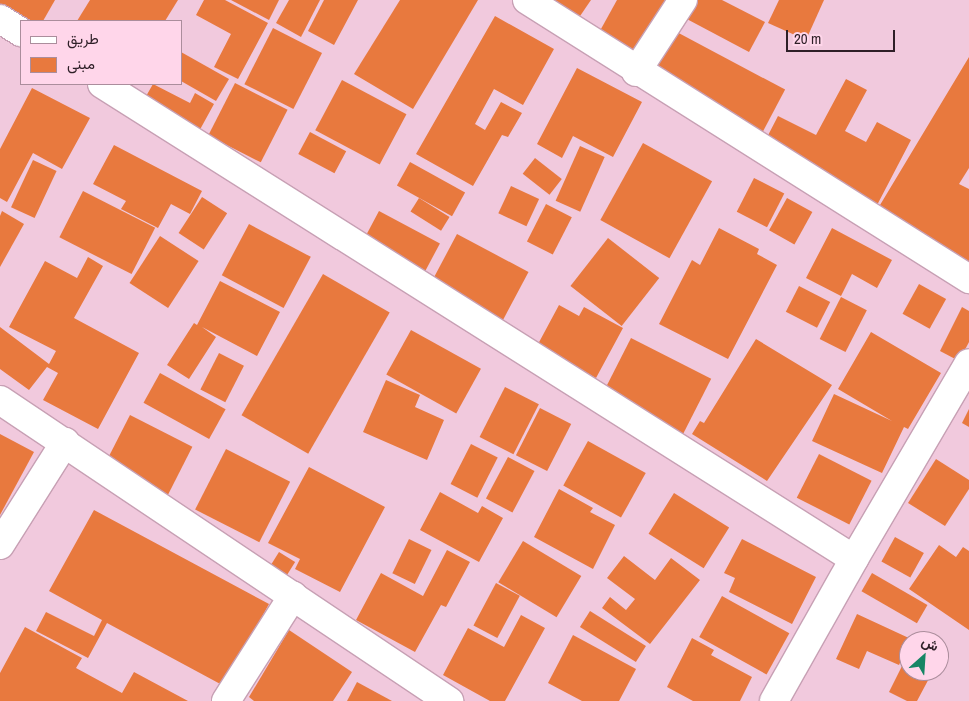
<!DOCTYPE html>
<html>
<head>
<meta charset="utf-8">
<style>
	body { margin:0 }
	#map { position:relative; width:969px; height:701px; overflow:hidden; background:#f1c9dd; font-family:"Archivo Narrow",Vazirmatn,sans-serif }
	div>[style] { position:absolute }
	.building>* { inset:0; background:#e8793e; transform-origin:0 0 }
	.roads { filter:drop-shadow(1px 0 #c7a0b4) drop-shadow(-1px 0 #c7a0b4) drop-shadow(0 1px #c7a0b4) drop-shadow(0 -1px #c7a0b4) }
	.minor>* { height:28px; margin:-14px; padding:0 14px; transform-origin:14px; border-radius:14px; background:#fff }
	span { translate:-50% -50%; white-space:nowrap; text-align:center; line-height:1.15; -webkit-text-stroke:4px #ffd6ea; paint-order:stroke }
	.legend { position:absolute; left:20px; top:20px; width:162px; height:65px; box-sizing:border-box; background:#ffd6ea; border:1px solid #ab8d9c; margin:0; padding:6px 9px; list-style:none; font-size:15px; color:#2e1f27 }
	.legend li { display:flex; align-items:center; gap:10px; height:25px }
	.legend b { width:25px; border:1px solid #ab8d9c }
	.north { position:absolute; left:899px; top:631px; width:50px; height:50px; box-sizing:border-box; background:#ffd6ea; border:1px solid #ab8d9c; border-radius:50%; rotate:26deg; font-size:14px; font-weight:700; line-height:20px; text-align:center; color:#2e1f27 }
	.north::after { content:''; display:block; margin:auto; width:18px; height:22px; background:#178665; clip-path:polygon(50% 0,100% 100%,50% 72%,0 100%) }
	.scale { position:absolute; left:786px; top:30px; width:109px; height:22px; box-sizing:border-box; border:2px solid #2e1f27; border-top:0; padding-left:6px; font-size:15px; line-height:18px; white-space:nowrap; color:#2e1f27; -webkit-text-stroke:4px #ffd6ea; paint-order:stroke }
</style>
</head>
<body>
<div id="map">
	<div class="building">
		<div style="clip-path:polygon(0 0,55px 0,43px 21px,21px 21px,0 15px)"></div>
		<div style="clip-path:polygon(90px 0,178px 0,165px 21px,77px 21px)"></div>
		<div style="clip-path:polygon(204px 0,225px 0,268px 23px,238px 79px,214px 67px,231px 34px,196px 15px)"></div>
		<div style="clip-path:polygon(231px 0,279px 0,269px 20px)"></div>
		<div style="clip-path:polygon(289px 0,320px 0,301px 37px,276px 23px)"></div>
		<div style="clip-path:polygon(324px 0,358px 0,334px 45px,308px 31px)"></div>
		<div style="clip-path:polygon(400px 0,478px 0,413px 109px,354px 74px)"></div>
		<div style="clip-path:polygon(552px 0,591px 0,578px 19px)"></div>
		<div style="clip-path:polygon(617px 0,670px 0,637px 60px,596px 38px)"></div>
		<div style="clip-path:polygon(692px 0,722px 0,765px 22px,749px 52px,683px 17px)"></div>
		<div style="clip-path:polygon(779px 0,824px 0,806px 40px,768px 23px)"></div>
		<div style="clip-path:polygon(495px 16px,554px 49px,523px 105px,494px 89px,475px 124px,485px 130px,501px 102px,522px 113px,508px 137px,502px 135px,473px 186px,416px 154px)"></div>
		<div style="left:273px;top:28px;width:55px;height:63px;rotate:27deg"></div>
		<div style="left:673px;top:30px;width:127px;height:53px;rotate:28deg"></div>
		<div style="clip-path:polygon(181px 52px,229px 79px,216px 101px,181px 81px)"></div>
		<div style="clip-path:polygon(969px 57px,969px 168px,959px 184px,969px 189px,969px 266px,877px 210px)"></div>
		<div style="clip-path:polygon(577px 68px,642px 102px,613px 157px,573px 136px,562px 158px,537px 144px)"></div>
		<div style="clip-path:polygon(846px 79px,867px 90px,845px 131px,866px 142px,877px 122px,911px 140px,875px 209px,763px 145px,778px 116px,816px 135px)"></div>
		<div style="left:342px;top:80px;width:73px;height:57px;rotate:28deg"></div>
		<div style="left:235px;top:83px;width:59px;height:59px;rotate:27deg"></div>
		<div style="clip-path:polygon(153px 84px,190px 103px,195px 93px,214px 104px,197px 135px,141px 105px)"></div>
		<div style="clip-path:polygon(32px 88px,90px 118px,62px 169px,33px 153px,7px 202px,0 198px,0 149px)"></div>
		<div style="left:310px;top:132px;width:41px;height:25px;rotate:28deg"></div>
		<div style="left:643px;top:143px;width:79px;height:88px;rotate:29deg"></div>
		<div style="clip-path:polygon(114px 145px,202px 191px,190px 214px,171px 204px,158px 228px,121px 209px,126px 201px,93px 184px)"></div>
		<div style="left:580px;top:146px;width:27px;height:60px;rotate:24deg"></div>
		<div style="left:535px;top:158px;width:34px;height:20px;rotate:38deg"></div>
		<div style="left:33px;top:160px;width:26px;height:52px;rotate:25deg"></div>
		<div style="left:410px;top:162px;width:63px;height:27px;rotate:29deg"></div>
		<div style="left:754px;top:178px;width:34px;height:38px;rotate:27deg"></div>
		<div style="left:511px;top:186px;width:31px;height:30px;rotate:25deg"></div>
		<div style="left:83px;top:191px;width:81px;height:52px;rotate:27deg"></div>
		<div style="left:202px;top:197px;width:30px;height:43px;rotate:33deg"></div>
		<div style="left:419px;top:198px;width:36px;height:16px;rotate:32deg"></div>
		<div style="left:787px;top:198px;width:29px;height:37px;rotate:29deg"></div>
		<div style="left:546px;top:204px;width:29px;height:42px;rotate:27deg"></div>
		<div style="clip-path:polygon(2px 211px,24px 224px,0 267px,0 216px)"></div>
		<div style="left:379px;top:211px;width:69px;height:40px;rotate:28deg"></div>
		<div style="left:249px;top:224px;width:70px;height:58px;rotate:28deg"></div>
		<div style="clip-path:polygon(719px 228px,759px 249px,757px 254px,777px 265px,728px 359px,659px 324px,692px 260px,700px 265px)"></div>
		<div style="clip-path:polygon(832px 228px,892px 260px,877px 288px,852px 274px,841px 296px,806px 278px)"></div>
		<div style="left:457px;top:234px;width:81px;height:64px;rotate:28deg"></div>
		<div style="left:160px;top:236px;width:46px;height:56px;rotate:33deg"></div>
		<div style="left:608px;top:238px;width:65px;height:61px;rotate:38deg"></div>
		<div style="clip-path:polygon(88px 257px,103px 266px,74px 318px,139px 353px,98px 429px,43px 400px,58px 373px,47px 367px,29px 390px,0 369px,0 327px,49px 364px,56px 351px,9px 327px,45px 261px,77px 278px)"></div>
		<div style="left:323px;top:274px;width:77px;height:163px;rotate:30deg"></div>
		<div style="clip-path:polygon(220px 281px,280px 312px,257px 356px,202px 327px,216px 337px,189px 379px,167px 365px,194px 323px,197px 325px)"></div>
		<div style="left:919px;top:284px;width:31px;height:34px;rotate:29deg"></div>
		<div style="left:799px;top:286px;width:35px;height:29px;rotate:27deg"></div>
		<div style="left:841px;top:297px;width:29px;height:47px;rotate:27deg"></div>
		<div style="clip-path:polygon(559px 305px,579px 316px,584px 307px,623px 328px,596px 378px,537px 346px)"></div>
		<div style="clip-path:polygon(962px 307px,969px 311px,969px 342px,959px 361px,940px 351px)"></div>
		<div style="left:411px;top:330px;width:80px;height:51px;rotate:29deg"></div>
		<div style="clip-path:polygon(871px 332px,941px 373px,908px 429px,904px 427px,882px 473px,812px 441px,834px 394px,892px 421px,838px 389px)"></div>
		<div style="left:631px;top:338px;width:90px;height:74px;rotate:27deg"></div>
		<div style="clip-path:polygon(756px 339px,832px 385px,767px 481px,692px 434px,700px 421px,704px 423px)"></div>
		<div style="left:219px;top:353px;width:28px;height:41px;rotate:27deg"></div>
		<div style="left:160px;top:373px;width:75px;height:34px;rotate:29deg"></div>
		<div style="clip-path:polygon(386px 380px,420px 395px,415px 407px,444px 420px,427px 460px,363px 432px)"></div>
		<div style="left:505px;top:387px;width:38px;height:56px;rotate:27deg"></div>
		<div style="left:540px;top:408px;width:35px;height:53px;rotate:27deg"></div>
		<div style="clip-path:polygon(969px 409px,969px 427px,962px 423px)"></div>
		<div style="left:130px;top:415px;width:70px;height:54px;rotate:27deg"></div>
		<div style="clip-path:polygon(0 434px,34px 452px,0 515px)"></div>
		<div style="left:588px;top:441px;width:66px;height:51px;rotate:29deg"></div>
		<div style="left:471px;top:444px;width:30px;height:45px;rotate:27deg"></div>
		<div style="left:226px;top:449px;width:72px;height:68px;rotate:27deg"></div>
		<div style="left:819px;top:454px;width:59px;height:49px;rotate:27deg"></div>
		<div style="left:508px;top:457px;width:30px;height:47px;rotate:28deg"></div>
		<div style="clip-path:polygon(936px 459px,969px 480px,969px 489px,945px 526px,908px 503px)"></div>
		<div style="clip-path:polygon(309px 467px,385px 507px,340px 592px,295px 569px,300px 559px,268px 543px)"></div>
		<div style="clip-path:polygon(559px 489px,593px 508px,590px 512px,615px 525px,593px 569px,534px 537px)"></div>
		<div style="clip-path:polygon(440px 492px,478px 513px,482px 506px,503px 518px,479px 562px,420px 530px)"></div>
		<div style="left:674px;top:493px;width:65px;height:48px;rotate:32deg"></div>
		<div style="clip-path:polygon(94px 510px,269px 604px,224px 686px,107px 623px,88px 658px,36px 631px,46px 612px,94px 636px,102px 620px,49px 591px)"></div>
		<div style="left:895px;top:537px;width:33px;height:28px;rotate:29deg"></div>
		<div style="left:409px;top:539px;width:25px;height:38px;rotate:26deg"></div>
		<div style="clip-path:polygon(742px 539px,816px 577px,792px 624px,729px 592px,735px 578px,724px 573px)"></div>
		<div style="left:523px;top:541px;width:68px;height:48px;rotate:31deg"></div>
		<div style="clip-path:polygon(939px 545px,956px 557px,963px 547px,969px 551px,969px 630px,909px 589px)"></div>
		<div style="clip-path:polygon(447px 550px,470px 562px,446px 607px,441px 605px,415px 652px,356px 620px,381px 573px,423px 596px)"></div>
		<div style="left:279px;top:552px;width:19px;height:22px;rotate:32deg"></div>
		<div style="clip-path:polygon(624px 556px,655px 580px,671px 558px,700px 580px,650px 644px,602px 608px,610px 597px,626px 610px,635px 599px,607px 578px)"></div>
		<div style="left:872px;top:573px;width:64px;height:21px;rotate:30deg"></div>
		<div style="left:496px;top:583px;width:27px;height:48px;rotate:28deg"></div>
		<div style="left:722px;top:596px;width:77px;height:47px;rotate:29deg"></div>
		<div style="left:590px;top:611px;width:66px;height:19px;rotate:32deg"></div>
		<div style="clip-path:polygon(857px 614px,911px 639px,899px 665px,867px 651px,859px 669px,836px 659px)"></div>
		<div style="clip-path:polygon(521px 615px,545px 628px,505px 701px,490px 701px,443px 675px,468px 628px,504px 647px)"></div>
		<div style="clip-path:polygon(25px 627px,82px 658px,76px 668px,122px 693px,134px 672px,188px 701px,0 701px,0 673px)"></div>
		<div style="clip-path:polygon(289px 630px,352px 672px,333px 701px,254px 701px,249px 697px)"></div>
		<div style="clip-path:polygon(573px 635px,636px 669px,619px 701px,582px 701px,548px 683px)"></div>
		<div style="clip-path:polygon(692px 638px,714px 650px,711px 655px,752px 677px,740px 701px,693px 701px,667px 687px)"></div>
		<div style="clip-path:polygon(909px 652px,909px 671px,933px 671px,917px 701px,907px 701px,889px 692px)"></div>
		<div style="clip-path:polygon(357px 682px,392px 701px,347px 701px)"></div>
	</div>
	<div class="roads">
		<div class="minor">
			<div style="left:527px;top:0;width:523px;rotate:32.26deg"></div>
			<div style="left:0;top:19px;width:25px;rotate:32deg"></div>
			<div style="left:636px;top:72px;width:86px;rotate:-56.9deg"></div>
			<div style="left:102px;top:84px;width:889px;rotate:32.28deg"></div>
			<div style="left:854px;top:559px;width:227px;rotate:-59.6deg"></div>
			<div style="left:0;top:400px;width:541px;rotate:33.84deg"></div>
			<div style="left:0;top:545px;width:122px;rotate:-57.7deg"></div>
			<div style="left:226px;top:701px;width:125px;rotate:-57.5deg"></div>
			<div style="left:774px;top:701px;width:163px;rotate:-60.6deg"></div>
		</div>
	</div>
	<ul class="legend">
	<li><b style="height:6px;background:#fff"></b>طريق</li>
	<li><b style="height:14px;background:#e8793e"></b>مبنى</li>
	</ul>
	<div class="north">ش</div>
	<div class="scale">20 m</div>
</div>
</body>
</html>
